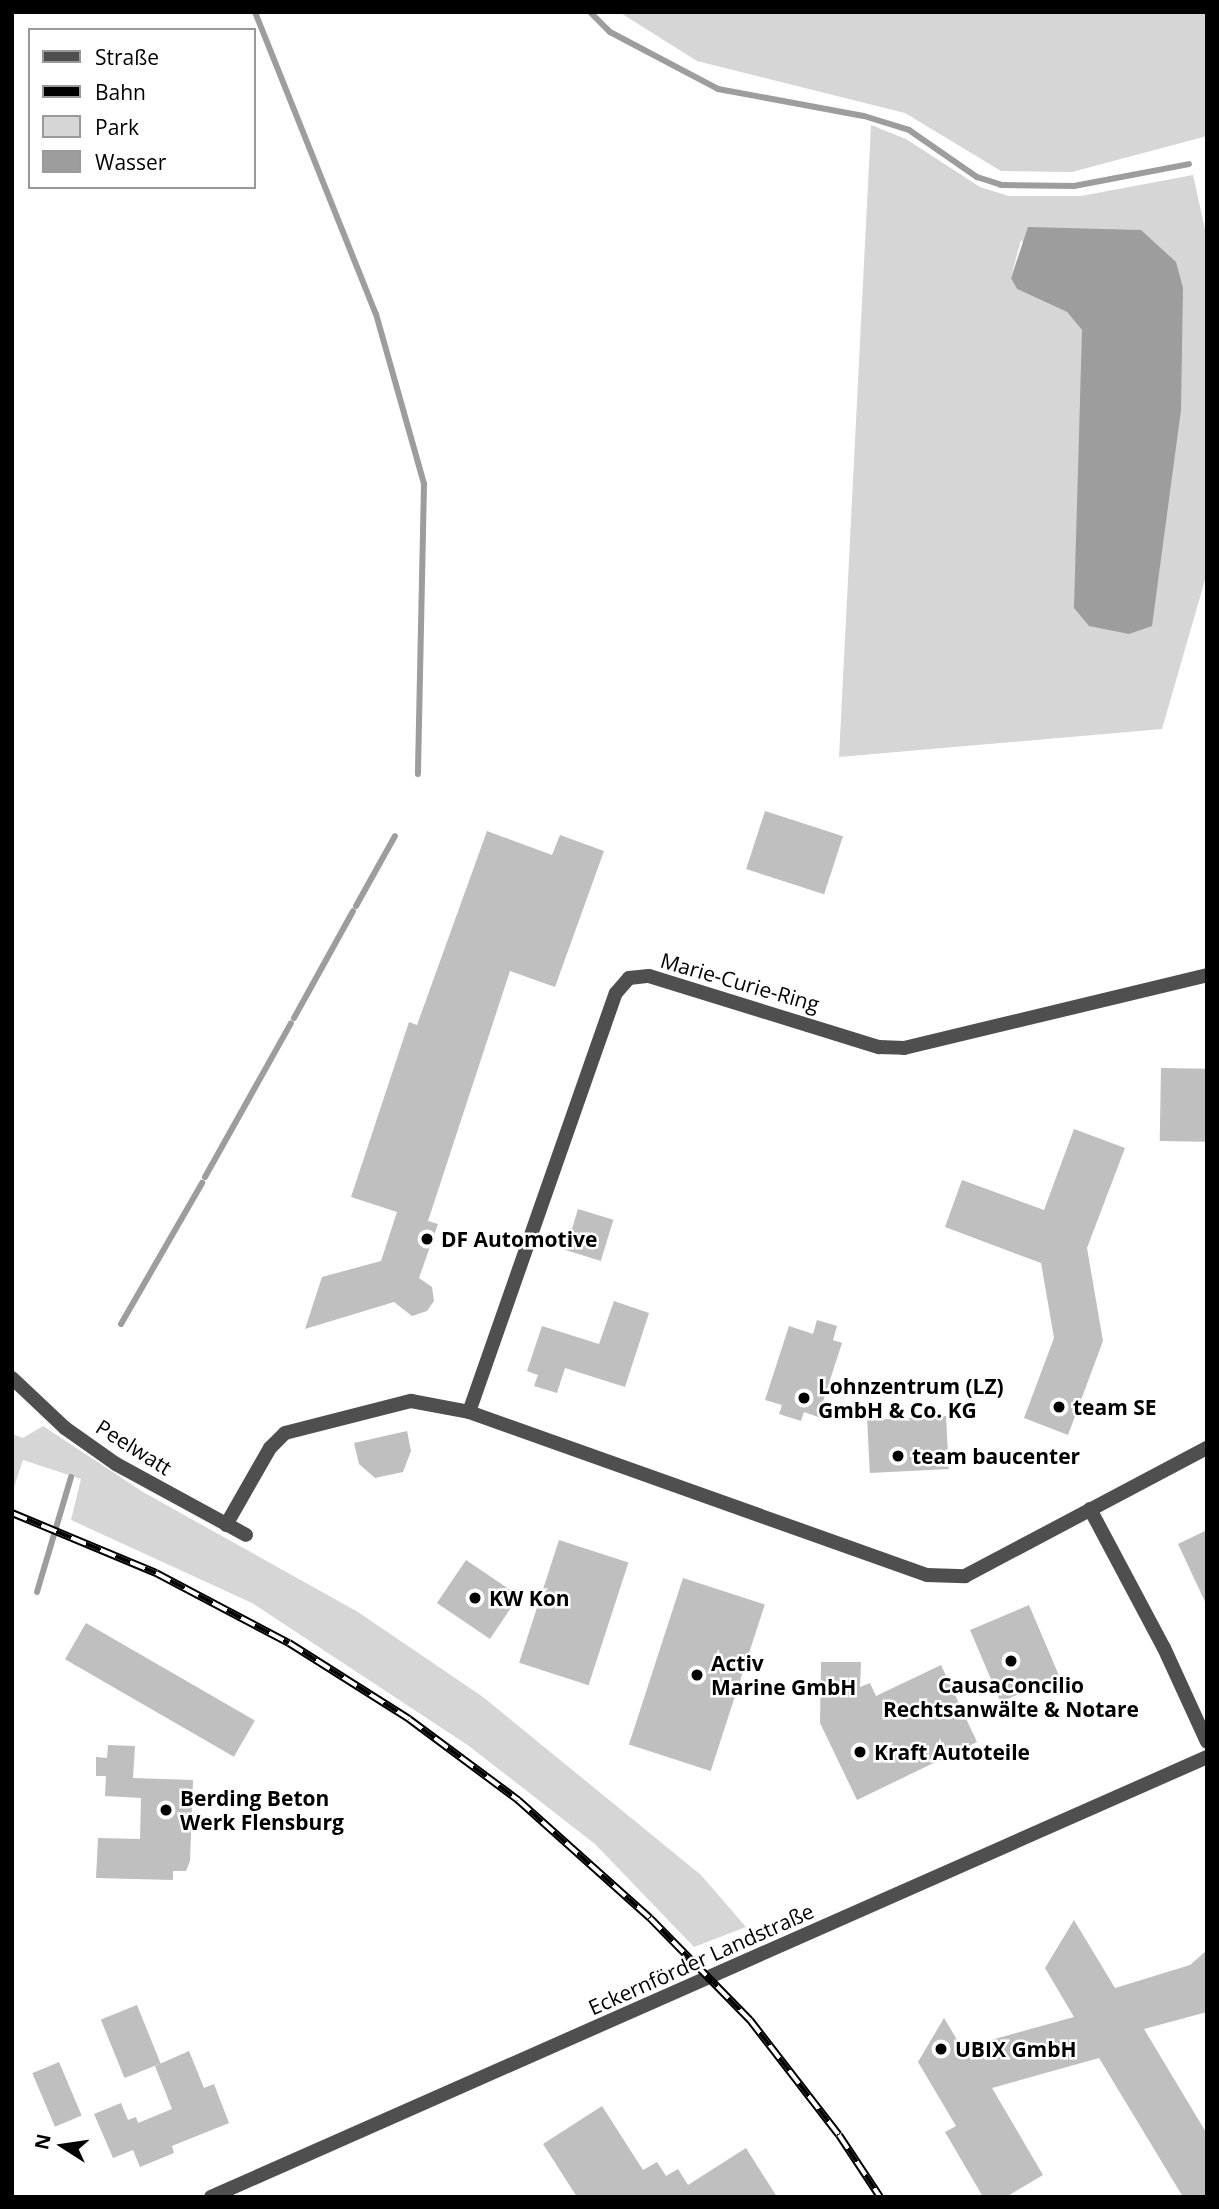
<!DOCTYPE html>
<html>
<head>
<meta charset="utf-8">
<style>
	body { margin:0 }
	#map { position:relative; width:1219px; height:2209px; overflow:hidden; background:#fff; font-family:"Open Sans",sans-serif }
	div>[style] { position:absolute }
	.green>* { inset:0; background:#d6d6d6 }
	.water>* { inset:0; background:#9d9d9d }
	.stream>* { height:6px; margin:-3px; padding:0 3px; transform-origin:3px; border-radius:3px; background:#9d9d9d }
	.building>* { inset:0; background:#bfbfbf; transform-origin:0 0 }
	.minor>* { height:14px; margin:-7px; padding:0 7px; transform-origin:7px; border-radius:7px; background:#4f4f4f }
	.tertiary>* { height:14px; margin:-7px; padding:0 7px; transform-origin:7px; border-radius:7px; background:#4f4f4f }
	.rail>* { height:8px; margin-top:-4px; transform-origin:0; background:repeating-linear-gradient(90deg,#fff 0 16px,#000 0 32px); box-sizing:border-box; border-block:2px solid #000 }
	.dots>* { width:19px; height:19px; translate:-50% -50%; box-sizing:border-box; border:4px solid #fff; border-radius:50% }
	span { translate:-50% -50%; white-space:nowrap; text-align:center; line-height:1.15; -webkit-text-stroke:5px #fff; paint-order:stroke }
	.street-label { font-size:21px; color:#000 }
	.poi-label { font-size:21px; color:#000; font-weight:700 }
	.left { translate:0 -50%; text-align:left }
	.frame { position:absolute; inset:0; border:14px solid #000; pointer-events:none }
	.legend { position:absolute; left:28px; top:28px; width:228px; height:161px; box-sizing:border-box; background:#fff; border:2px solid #999; margin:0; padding:9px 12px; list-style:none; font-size:21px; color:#000 }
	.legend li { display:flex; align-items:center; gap:14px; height:35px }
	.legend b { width:35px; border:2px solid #999 }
	.north { position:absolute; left:28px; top:2111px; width:70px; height:70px; -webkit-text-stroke:5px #fff; paint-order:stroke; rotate:282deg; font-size:19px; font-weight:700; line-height:28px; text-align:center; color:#000 }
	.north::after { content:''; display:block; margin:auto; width:24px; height:32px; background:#000; clip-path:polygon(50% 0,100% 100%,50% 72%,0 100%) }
</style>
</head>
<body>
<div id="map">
	<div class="green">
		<div style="clip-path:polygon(619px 12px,1207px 12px,1207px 136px,1072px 172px,1001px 171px,905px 113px,697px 61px)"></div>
		<div style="clip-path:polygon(evenodd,871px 125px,906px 139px,980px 187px,1009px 196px,1081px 196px,1193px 175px,1207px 238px,1207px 573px,1162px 729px,839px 757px,871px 125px,1021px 240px,1181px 410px,1082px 330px,1067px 312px,1017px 289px,1011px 277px,1021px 240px)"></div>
		<div style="clip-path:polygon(43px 1426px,143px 1492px,358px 1612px,483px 1697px,701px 1875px,746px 1927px,694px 1947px,595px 1844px,469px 1746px,252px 1603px,71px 1520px,81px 1479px,23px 1460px,12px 1493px,12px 1434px,23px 1438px)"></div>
	</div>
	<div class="water">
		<div style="clip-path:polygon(1028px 227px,1141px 230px,1176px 262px,1183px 288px,1181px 410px,1152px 626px,1129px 634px,1089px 626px,1074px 608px,1082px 330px,1067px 312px,1017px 289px,1011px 278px)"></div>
	</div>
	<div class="stream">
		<div style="left:255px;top:12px;width:325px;rotate:68.2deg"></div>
		<div style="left:376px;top:314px;width:177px;rotate:74.2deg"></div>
		<div style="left:424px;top:484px;width:290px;rotate:91.2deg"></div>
		<div style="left:590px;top:12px;width:28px;rotate:45deg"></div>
		<div style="left:610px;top:32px;width:122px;rotate:27.8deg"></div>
		<div style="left:718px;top:89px;width:148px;rotate:10.5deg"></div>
		<div style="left:864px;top:116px;width:47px;rotate:17.3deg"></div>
		<div style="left:909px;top:130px;width:83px;rotate:34.7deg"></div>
		<div style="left:977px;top:177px;width:25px;rotate:18deg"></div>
		<div style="left:1001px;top:185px;width:73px;rotate:0.8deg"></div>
		<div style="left:1074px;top:186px;width:117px;rotate:-10.8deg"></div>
		<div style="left:356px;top:906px;width:80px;rotate:-60.9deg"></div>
		<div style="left:294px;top:1018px;width:122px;rotate:-61.1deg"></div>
		<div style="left:205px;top:1177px;width:176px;rotate:-60.8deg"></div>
		<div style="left:121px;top:1324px;width:163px;rotate:-60.1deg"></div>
		<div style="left:37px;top:1592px;width:120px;rotate:-73.5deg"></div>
	</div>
	<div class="building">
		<div style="left:765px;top:811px;width:82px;height:61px;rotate:18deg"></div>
		<div style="clip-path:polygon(487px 831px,552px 855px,560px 835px,604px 851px,555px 987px,510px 971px,428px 1221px,438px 1224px,419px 1278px,432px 1287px,434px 1301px,427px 1311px,412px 1316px,394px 1302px,305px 1329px,322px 1277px,381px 1261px,397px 1212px,351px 1197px,409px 1022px,417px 1025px)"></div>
		<div style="left:1161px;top:1068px;width:46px;height:73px;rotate:1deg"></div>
		<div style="clip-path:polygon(1074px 1129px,1125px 1148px,1087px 1248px,1103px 1341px,1068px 1435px,1024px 1418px,1054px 1338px,1041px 1263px,945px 1227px,962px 1180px,1044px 1210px)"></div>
		<div style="left:578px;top:1209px;width:37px;height:43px;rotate:17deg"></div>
		<div style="clip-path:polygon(614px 1301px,649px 1313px,625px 1387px,565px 1368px,557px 1393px,534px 1386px,538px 1375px,527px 1371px,542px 1326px,599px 1344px)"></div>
		<div style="clip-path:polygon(817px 1320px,837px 1326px,833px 1340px,842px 1343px,818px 1417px,804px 1412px,801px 1421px,779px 1414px,782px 1405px,765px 1400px,789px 1326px,813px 1334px)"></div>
		<div style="left:946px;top:1416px;width:53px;height:79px;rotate:87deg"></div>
		<div style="clip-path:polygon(407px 1431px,411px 1451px,403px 1472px,375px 1478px,359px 1464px,354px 1443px)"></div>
		<div style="clip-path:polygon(1207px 1530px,1207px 1606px,1178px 1544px)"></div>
		<div style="left:559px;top:1540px;width:73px;height:129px;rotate:18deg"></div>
		<div style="left:466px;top:1560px;width:64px;height:52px;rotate:34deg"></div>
		<div style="left:683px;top:1578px;width:86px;height:175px;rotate:18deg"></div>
		<div style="left:1029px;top:1605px;width:78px;height:64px;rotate:67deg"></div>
		<div style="left:86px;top:1623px;width:195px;height:42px;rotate:30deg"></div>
		<div style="clip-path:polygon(821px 1662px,861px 1662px,860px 1687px,870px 1683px,876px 1696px,941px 1665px,977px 1742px,857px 1800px,820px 1723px)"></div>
		<div style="clip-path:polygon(108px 1745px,135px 1746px,133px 1778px,193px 1780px,190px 1861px,186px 1871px,173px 1871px,173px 1880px,96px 1878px,98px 1838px,140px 1839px,141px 1798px,105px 1796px,106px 1776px,96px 1776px,96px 1757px,107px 1758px)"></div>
		<div style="clip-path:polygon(1074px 1920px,1115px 1988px,1190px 1965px,1207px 1950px,1207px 2012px,1144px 2029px,1207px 2134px,1207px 2197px,1183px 2197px,1099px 2058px,992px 2088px,1043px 2175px,1006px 2197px,983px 2197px,945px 2132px,956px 2126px,918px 2062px,944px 2018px,962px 2048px,1074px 2017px,1045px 1968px)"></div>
		<div style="left:137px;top:2005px;width:63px;height:39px;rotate:68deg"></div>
		<div style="clip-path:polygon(189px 2051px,204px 2088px,214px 2084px,229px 2123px,172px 2146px,174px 2153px,140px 2167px,133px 2150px,113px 2158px,94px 2114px,121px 2103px,128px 2120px,136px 2117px,138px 2123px,172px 2109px,155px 2066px)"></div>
		<div style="left:59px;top:2062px;width:58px;height:29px;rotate:67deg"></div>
		<div style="clip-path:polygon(602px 2106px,643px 2170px,657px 2162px,666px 2176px,678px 2169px,688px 2185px,746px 2148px,777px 2197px,577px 2197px,543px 2144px)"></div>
	</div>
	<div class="minor">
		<div style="left:12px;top:1378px;width:73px;rotate:43.3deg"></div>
		<div style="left:65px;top:1428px;width:62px;rotate:35.2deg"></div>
		<div style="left:116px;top:1464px;width:148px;rotate:28.6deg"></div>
		<div style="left:469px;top:1412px;width:444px;rotate:-70.7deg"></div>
		<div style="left:616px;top:993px;width:20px;rotate:-49deg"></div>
		<div style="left:629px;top:978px;width:20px;rotate:-6deg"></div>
		<div style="left:649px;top:976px;width:241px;rotate:17.2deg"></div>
		<div style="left:879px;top:1047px;width:25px;rotate:2deg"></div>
		<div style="left:904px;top:1048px;width:312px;rotate:-13.5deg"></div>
		<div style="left:1090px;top:1509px;width:157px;rotate:62deg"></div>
		<div style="left:1164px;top:1648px;width:103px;rotate:65.4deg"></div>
		<div style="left:226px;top:1525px;width:89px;rotate:-60.3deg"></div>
		<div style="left:270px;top:1448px;width:21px;rotate:-45deg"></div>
		<div style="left:285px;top:1433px;width:130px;rotate:-14.3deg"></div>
		<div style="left:411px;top:1401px;width:59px;rotate:10.7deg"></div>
		<div style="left:469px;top:1412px;width:486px;rotate:19.6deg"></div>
		<div style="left:927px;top:1575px;width:38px;rotate:2deg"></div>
		<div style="left:965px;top:1576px;width:274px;rotate:-27.9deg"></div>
	</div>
	<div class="tertiary">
		<div style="left:211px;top:2197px;width:1089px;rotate:-23.83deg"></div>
	</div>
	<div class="rail">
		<div style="left:12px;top:1513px;width:156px;rotate:22.6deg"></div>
		<div style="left:156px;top:1573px;width:150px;rotate:27.8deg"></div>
		<div style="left:289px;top:1643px;width:142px;rotate:32.3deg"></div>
		<div style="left:409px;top:1719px;width:136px;rotate:36.6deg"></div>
		<div style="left:518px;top:1800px;width:177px;rotate:41.8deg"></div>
		<div style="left:650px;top:1918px;width:143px;rotate:45.6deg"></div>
		<div style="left:750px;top:2020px;width:145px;rotate:52.3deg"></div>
		<div style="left:839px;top:2135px;width:74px;rotate:56.5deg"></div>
	</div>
	<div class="dots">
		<div style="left:427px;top:1239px;background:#000"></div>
		<div style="left:804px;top:1398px;background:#000"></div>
		<div style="left:1059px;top:1407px;background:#000"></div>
		<div style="left:898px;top:1456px;background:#000"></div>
		<div style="left:475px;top:1598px;background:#000"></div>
		<div style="left:1011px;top:1661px;background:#000"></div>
		<div style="left:697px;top:1675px;background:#000"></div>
		<div style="left:860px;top:1752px;background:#000"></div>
		<div style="left:166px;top:1810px;background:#000"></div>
		<div style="left:941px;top:2049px;background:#000"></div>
	</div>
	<div class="street-label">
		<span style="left:740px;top:982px;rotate:16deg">Marie-Curie-Ring</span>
		<span style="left:134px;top:1447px;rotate:32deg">Peelwatt</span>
		<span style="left:701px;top:1959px;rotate:-24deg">Eckernförder Landstraße</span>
	</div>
	<div class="poi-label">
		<span class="left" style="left:441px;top:1239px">DF Automotive</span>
		<span class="left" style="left:818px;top:1398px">Lohnzentrum (LZ)<br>GmbH &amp; Co. KG</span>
		<span class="left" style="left:1073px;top:1407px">team SE</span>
		<span class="left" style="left:912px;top:1456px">team baucenter</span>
		<span class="left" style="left:489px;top:1598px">KW Kon</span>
		<span class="left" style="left:711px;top:1675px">Activ<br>Marine GmbH</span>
		<span style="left:1011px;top:1697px">CausaConcilio<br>Rechtsanwälte &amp; Notare</span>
		<span class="left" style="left:874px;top:1752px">Kraft Autoteile</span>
		<span class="left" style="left:180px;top:1810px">Berding Beton<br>Werk Flensburg</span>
		<span class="left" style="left:955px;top:2049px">UBIX GmbH</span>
	</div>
	<div class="frame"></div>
	<ul class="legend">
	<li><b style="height:9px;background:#4f4f4f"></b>Straße</li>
	<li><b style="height:9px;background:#000"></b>Bahn</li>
	<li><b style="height:19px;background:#d6d6d6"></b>Park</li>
	<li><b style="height:19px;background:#9d9d9d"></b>Wasser</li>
	</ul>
	<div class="north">N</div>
</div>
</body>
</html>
